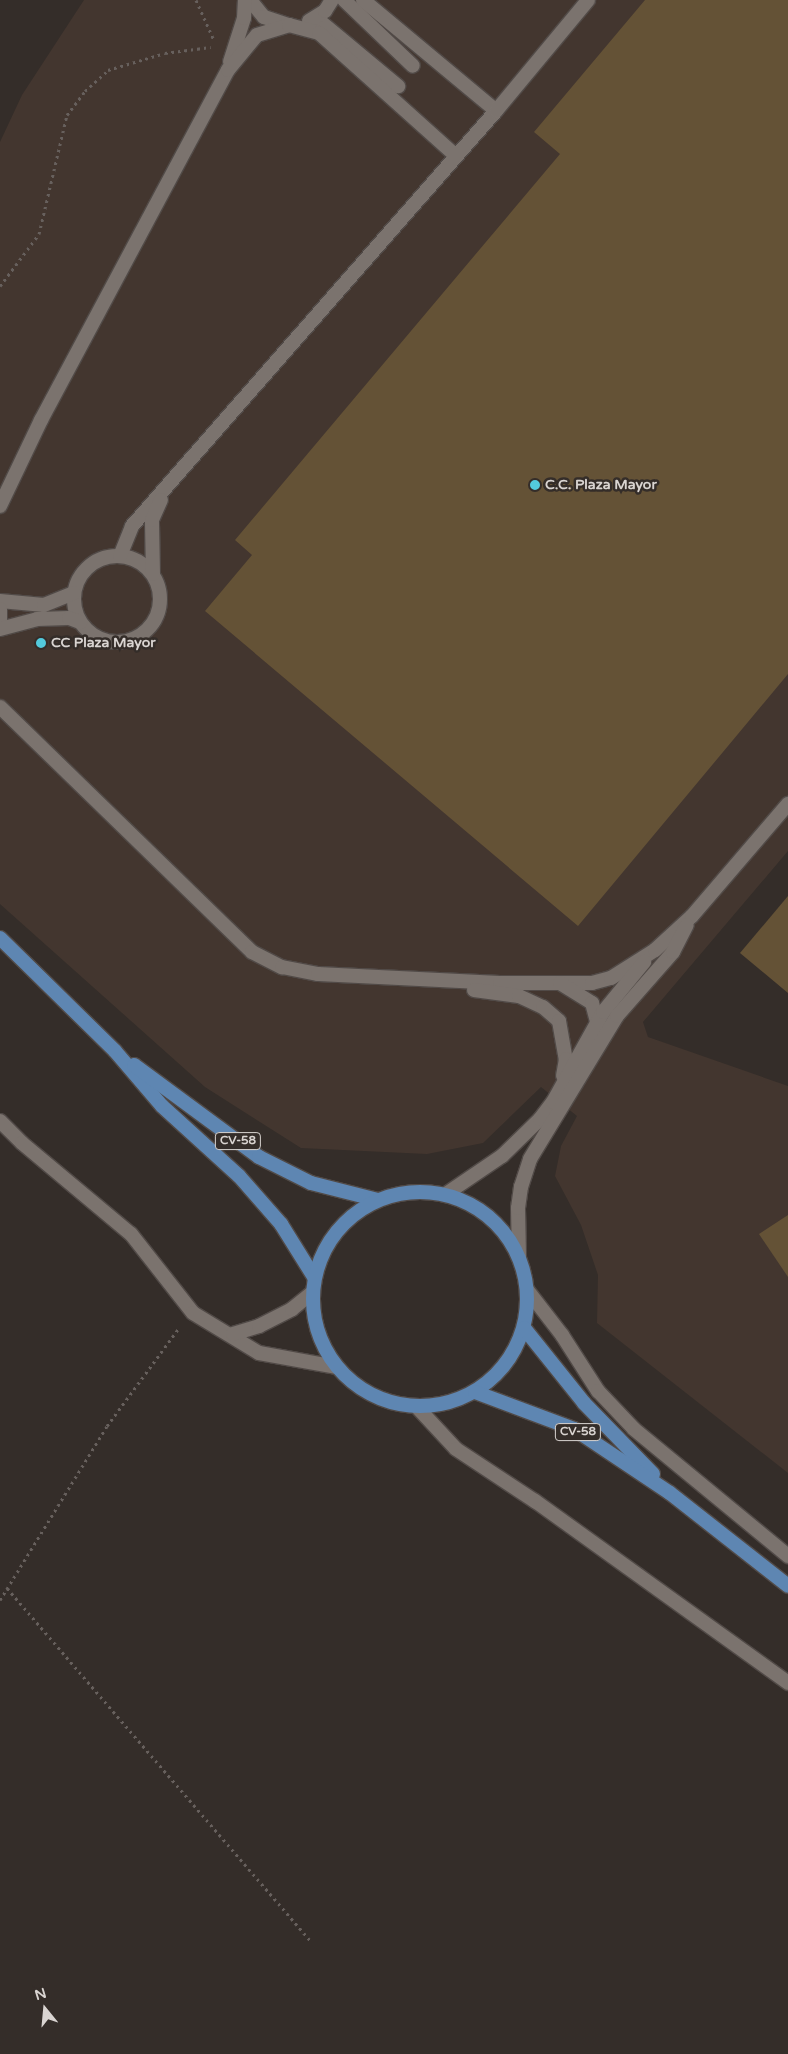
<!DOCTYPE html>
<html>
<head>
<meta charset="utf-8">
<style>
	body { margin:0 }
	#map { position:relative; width:788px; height:2054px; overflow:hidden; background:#342d29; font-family:"Varela Round",sans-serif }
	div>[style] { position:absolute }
	.built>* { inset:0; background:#43362f }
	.building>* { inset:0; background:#645236 }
	.path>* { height:3px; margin-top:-1.5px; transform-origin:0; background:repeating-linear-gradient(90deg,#67605d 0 2.5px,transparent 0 6.5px) }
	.roads { filter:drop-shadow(1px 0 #514a47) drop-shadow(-1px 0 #514a47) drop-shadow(0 1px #514a47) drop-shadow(0 -1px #514a47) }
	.minor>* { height:14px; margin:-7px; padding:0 7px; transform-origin:7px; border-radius:7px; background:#7b736e }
	.minor>.ring { margin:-7px; padding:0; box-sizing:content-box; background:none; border:14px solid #7b736e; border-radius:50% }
	.tertiary>* { height:14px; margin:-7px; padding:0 7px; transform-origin:7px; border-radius:7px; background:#7b736e }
	.primary>* { height:14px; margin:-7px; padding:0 7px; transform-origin:7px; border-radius:7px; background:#5e86b2 }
	.primary>.ring { margin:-7px; padding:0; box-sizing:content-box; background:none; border:14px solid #5e86b2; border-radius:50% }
	.dots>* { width:14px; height:14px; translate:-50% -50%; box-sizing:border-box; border:2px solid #342d29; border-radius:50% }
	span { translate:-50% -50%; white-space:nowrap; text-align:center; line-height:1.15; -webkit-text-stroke:5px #342d29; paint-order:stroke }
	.shield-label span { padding:1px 4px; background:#342d29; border:1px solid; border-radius:4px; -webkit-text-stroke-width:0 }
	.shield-label { font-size:12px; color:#d9d4d1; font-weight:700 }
	.poi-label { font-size:14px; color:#d9d4d1; font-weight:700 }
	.left { translate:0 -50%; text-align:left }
	.north { position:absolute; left:20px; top:1984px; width:50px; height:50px; -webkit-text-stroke:4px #342d29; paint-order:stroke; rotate:343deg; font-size:14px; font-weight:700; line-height:20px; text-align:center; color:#d9d4d1 }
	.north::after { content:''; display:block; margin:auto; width:18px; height:22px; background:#d9d4d1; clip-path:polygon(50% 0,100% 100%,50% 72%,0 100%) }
</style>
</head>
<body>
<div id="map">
	<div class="built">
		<div style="clip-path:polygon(84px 0,788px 0,788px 851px,643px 1022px,648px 1037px,788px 1086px,788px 1473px,597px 1323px,598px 1275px,581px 1225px,555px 1176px,561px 1146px,577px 1116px,541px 1087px,483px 1143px,427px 1154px,301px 1148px,205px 1087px,0 904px,0 142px,22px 95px)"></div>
	</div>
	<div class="building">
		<div style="clip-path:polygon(645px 0,788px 0,788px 674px,578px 926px,205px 611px,252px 555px,235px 540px,560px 154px,534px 132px)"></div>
		<div style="clip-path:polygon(788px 896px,788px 993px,740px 953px)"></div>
		<div style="clip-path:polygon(788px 1215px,788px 1277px,759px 1234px)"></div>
	</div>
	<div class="path">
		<div style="left:196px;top:0;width:42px;rotate:65.9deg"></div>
		<div style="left:0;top:286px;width:65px;rotate:-53.1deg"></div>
		<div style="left:39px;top:234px;width:122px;rotate:-76.8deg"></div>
		<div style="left:67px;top:115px;width:30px;rotate:-53deg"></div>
		<div style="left:85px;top:91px;width:31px;rotate:-42deg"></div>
		<div style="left:108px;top:70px;width:59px;rotate:-16.6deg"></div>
		<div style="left:165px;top:53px;width:46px;rotate:-7.4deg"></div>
		<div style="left:7px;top:1588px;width:467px;rotate:49.3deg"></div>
		<div style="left:0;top:1600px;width:204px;rotate:-58.4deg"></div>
		<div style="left:107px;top:1426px;width:122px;rotate:-53.7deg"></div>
	</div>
	<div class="roads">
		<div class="minor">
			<div style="left:250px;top:0;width:22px;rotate:51deg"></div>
			<div style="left:264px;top:17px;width:26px;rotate:18deg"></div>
			<div style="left:344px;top:0;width:95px;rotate:43.7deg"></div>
			<div style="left:363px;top:0;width:173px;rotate:39.8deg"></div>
			<div style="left:316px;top:18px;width:107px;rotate:39.7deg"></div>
			<div style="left:309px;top:21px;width:19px;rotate:-32deg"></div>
			<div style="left:325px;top:11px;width:13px;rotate:-58deg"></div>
			<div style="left:230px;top:62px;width:46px;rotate:-72.3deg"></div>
			<div style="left:244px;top:18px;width:18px;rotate:-87deg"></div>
			<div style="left:0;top:506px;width:95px;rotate:-64.5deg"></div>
			<div style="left:41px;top:420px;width:397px;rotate:-61.9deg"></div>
			<div style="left:228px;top:70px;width:45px;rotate:-50.4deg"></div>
			<div style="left:257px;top:35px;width:34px;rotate:-17deg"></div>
			<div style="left:289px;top:25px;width:31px;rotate:15deg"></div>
			<div style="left:319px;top:33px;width:184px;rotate:41.9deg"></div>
			<div class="ring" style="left:74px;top:556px;width:72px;height:72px"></div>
			<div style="left:120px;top:556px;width:32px;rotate:-68deg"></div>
			<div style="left:132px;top:526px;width:552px;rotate:-48.75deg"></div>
			<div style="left:496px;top:111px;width:144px;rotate:-50.3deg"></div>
			<div style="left:153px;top:574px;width:54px;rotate:-91.1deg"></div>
			<div style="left:152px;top:520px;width:22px;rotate:-66deg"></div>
			<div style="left:0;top:601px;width:44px;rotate:5.2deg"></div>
			<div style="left:44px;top:605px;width:32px;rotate:-22deg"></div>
			<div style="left:0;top:609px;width:16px;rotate:90deg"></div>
			<div style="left:0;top:629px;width:38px;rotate:-15deg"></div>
			<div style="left:37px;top:619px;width:32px;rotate:-2deg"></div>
			<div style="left:69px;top:618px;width:12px;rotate:20deg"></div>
			<div style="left:0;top:707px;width:351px;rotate:44.2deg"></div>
			<div style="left:252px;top:952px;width:34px;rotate:27deg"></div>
			<div style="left:282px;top:967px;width:37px;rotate:11deg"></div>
			<div style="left:318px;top:974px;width:182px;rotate:2.8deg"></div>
			<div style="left:500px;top:983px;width:92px"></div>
			<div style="left:592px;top:983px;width:20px;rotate:-15deg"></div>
			<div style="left:611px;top:978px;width:52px;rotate:-32.5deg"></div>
			<div style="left:655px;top:950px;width:50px;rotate:-42.6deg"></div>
			<div style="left:692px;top:916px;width:148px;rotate:-49.4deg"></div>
			<div style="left:560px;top:983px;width:38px;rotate:32deg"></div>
			<div style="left:592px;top:1003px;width:24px;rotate:75deg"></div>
			<div style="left:474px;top:990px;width:45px;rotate:7.6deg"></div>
			<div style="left:519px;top:996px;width:26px;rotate:25deg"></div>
			<div style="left:543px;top:1007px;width:21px;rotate:41deg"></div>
			<div style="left:559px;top:1021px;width:39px;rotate:80deg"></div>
			<div style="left:566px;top:1059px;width:17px;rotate:100deg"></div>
			<div style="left:446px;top:1194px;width:68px;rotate:-34.2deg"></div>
			<div style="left:502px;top:1156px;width:53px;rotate:-44.2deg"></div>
			<div style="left:540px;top:1119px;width:21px;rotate:-53deg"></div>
			<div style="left:553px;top:1102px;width:103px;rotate:-60.9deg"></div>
			<div style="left:603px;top:1012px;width:65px;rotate:-50.6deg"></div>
			<div style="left:519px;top:1256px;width:48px;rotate:-91.2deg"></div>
			<div style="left:518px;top:1208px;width:21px;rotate:-82deg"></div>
			<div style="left:521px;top:1187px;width:29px;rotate:-72deg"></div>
			<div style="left:530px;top:1159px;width:167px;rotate:-58.7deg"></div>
			<div style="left:617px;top:1016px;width:85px;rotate:-48.8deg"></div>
			<div style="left:673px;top:952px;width:30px;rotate:-63deg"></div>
			<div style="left:528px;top:1291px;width:56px;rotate:52.3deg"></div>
			<div style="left:562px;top:1335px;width:67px;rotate:57.3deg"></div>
			<div style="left:598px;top:1391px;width:52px;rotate:46.5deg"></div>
			<div style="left:634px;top:1429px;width:200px;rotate:39.5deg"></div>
			<div style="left:417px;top:1407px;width:57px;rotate:47.1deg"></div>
			<div style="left:456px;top:1449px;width:95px;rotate:33.4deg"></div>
			<div style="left:535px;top:1501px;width:312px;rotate:35.7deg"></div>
		</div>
		<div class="tertiary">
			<div style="left:0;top:1121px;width:31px;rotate:45deg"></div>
			<div style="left:22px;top:1143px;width:142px;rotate:39.9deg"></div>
			<div style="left:131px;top:1234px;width:100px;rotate:51.9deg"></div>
			<div style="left:193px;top:1313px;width:77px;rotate:31.2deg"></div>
			<div style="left:259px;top:1353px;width:78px;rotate:10.3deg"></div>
			<div style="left:233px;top:1334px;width:27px;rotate:-17deg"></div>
			<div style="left:259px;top:1326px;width:37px;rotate:-27deg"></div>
			<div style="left:292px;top:1309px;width:26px;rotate:-39deg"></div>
		</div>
		<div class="primary">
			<div style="left:0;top:938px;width:161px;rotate:44.5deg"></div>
			<div style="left:115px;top:1051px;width:72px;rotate:49.5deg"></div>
			<div style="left:162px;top:1106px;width:104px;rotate:42.3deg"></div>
			<div style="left:239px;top:1176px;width:64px;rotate:48.8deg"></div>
			<div style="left:281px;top:1224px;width:62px;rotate:58.1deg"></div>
			<div style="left:134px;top:1065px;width:155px;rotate:36.4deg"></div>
			<div style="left:259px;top:1157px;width:58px;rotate:26.6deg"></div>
			<div style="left:311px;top:1183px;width:69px;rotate:14.2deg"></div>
			<div class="ring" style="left:313px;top:1192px;width:200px;height:200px"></div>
			<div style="left:524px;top:1328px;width:96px;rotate:51.3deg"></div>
			<div style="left:584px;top:1403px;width:99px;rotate:45.8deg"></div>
			<div style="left:475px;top:1392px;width:106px;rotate:20.5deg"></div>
			<div style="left:574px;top:1429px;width:115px;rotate:33.7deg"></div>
			<div style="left:670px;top:1493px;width:150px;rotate:38.2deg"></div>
		</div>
	</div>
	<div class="dots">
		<div style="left:535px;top:485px;background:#53cadc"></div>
		<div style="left:41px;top:643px;background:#53cadc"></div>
	</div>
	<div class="shield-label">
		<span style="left:238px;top:1141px">CV-58</span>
		<span style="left:578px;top:1432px">CV-58</span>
	</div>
	<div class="poi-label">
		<span class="left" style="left:545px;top:485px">C.C. Plaza Mayor</span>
		<span class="left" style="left:51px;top:643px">CC Plaza Mayor</span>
	</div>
	<div class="north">N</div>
</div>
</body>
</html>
